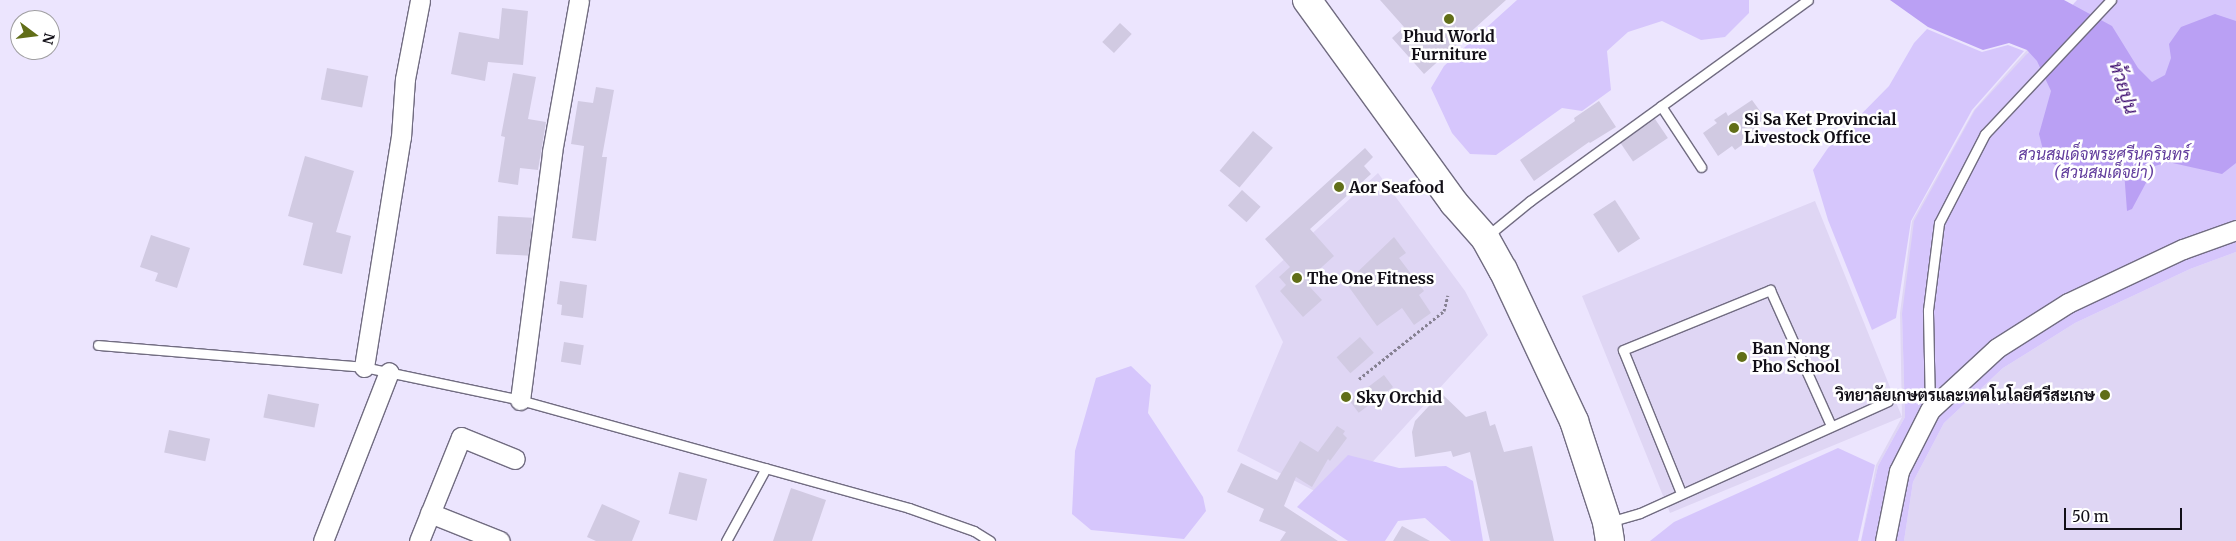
<!DOCTYPE html>
<html>
<head>
<meta charset="utf-8">
<style>
	body { margin:0 }
	#map { position:relative; width:2236px; height:541px; overflow:hidden; background:#ece5fe; font-family:Merriweather,Sarabun,serif }
	div>[style] { position:absolute }
	.built>* { inset:0; background:#dfd6f4 }
	.green>* { inset:0; background:#d6c6fc }
	.water>* { inset:0; background:#baa0f4 }
	.building>* { inset:0; background:#d1cae2; transform-origin:0 0 }
	.path>* { height:3px; margin-top:-1.5px; transform-origin:0; background:repeating-linear-gradient(90deg,#868192 0 2.5px,transparent 0 5px) }
	.roads { filter:drop-shadow(1px 0 #716c81) drop-shadow(-1px 0 #716c81) drop-shadow(0 1px #716c81) drop-shadow(0 -1px #716c81) }
	.service>* { height:9px; margin:-4.5px; padding:0 4.5px; transform-origin:4.5px; border-radius:4.5px; background:#fff }
	.minor>* { height:19px; margin:-9.5px; padding:0 9.5px; transform-origin:9.5px; border-radius:9.5px; background:#fff }
	.primary>* { height:28px; margin:-14px; padding:0 14px; transform-origin:14px; border-radius:14px; background:#fff }
	.dots>* { width:14px; height:14px; translate:-50% -50%; box-sizing:border-box; border:2px solid #fff; border-radius:50% }
	span { translate:-50% -50%; white-space:nowrap; text-align:center; line-height:1.15; -webkit-text-stroke:5px #fff; paint-order:stroke }
	.poi-label { font-size:16px; color:#120f17; font-weight:700 }
	.left { translate:0 -50%; text-align:left }
	.right { translate:-100% -50%; text-align:right }
	.park-label { font-size:16px; color:#623d9d; font-style:italic }
	.water-label { font-size:18px; color:#37046a; font-style:italic }
	.north { position:absolute; left:10px; top:10px; width:50px; height:50px; box-sizing:border-box; background:#fff; border:1px solid #a09fa2; border-radius:50%; rotate:105deg; font-size:14px; font-weight:700; line-height:20px; text-align:center; color:#120f17 }
	.north::after { content:''; display:block; margin:auto; width:18px; height:22px; background:#616e18; clip-path:polygon(50% 0,100% 100%,50% 72%,0 100%) }
	.scale { position:absolute; left:2064px; top:508px; width:118px; height:22px; box-sizing:border-box; border:2px solid #120f17; border-top:0; padding-left:6px; font-size:15px; line-height:18px; white-space:nowrap; color:#120f17; -webkit-text-stroke:4px #fff; paint-order:stroke }
</style>
</head>
<body>
<div id="map">
	<div class="built">
		<div style="clip-path:polygon(2075px 0,2029px 50px,1902px 314px,1905px 417px,1878px 466px,1861px 541px,1876px 465px,1902px 417px,1670px 513px,1582px 296px,1815px 201px,1902px 417px,1900px 313px,1912px 221px,1974px 110px,2027px 50px)"></div>
		<div style="clip-path:polygon(1378px 173px,1465px 291px,1488px 335px,1336px 502px,1237px 451px,1283px 342px,1255px 286px)"></div>
		<div style="clip-path:polygon(2236px 252px,2236px 541px,1904px 541px,1913px 482px,1944px 423px,2003px 368px,2075px 323px,2190px 269px)"></div>
	</div>
	<div class="green">
		<div style="clip-path:polygon(1517px 0,1749px 0,1749px 13px,1725px 37px,1701px 40px,1662px 21px,1628px 32px,1607px 51px,1611px 90px,1582px 111px,1562px 108px,1496px 155px,1470px 154px,1452px 133px,1431px 88px,1444px 66px)"></div>
		<div style="clip-path:polygon(2077px 0,2236px 0,2236px 252px,2190px 269px,2075px 323px,2003px 368px,1944px 423px,1913px 482px,1904px 541px,1861px 541px,1878px 466px,1905px 417px,1902px 314px,1914px 221px,1975px 110px)"></div>
		<div style="clip-path:polygon(1927px 29px,1982px 52px,2008px 45px,2024px 51px,1972px 110px,1911px 221px,1896px 318px,1872px 330px,1828px 220px,1813px 170px,1828px 148px,1889px 86px,1914px 43px)"></div>
		<div style="clip-path:polygon(1131px 366px,1151px 385px,1148px 413px,1203px 497px,1206px 511px,1184px 539px,1091px 530px,1072px 514px,1075px 451px,1096px 378px)"></div>
		<div style="clip-path:polygon(1838px 448px,1875px 465px,1858px 541px,1650px 541px,1674px 522px)"></div>
		<div style="clip-path:polygon(1348px 455px,1399px 468px,1446px 466px,1473px 481px,1483px 541px,1451px 541px,1425px 518px,1398px 521px,1385px 541px,1348px 541px,1297px 507px)"></div>
	</div>
	<div class="water">
		<div style="clip-path:polygon(1890px 0,2064px 0,2112px 26px,2138px 68px,2152px 82px,2165px 75px,2171px 58px,2169px 44px,2181px 27px,2215px 14px,2236px 21px,2236px 163px,2222px 174px,2168px 162px,2155px 166px,2132px 209px,2127px 211px,2124px 171px,2116px 170px,2070px 175px,2045px 158px,2039px 134px,2051px 91px,2037px 61px,2027px 50px,2009px 43px,1983px 50px,1928px 27px)"></div>
	</div>
	<div class="building">
		<div style="clip-path:polygon(1380px 0,1506px 0,1424px 74px,1392px 38px,1404px 27px)"></div>
		<div style="clip-path:polygon(502px 8px,528px 11px,523px 65px,488px 62px,485px 81px,451px 74px,459px 32px,499px 39px)"></div>
		<div style="left:1120px;top:23px;width:16px;height:26px;rotate:43deg"></div>
		<div style="left:327px;top:68px;width:42px;height:32px;rotate:11deg"></div>
		<div style="clip-path:polygon(513px 73px,536px 77px,528px 119px,546px 122px,538px 170px,520px 168px,518px 185px,498px 182px,505px 137px,501px 136px)"></div>
		<div style="clip-path:polygon(596px 87px,614px 90px,602px 157px,607px 157px,596px 241px,572px 238px,584px 146px,571px 144px,578px 101px,593px 103px)"></div>
		<div style="clip-path:polygon(1752px 100px,1768px 122px,1743px 139px,1746px 142px,1735px 150px,1732px 146px,1718px 156px,1703px 133px,1717px 123px,1714px 120px,1726px 112px,1728px 116px)"></div>
		<div style="clip-path:polygon(1599px 101px,1616px 127px,1590px 143px,1589px 142px,1534px 181px,1520px 160px,1575px 121px,1574px 118px)"></div>
		<div style="left:1655px;top:119px;width:23px;height:42px;rotate:56deg"></div>
		<div style="left:1253px;top:131px;width:26px;height:52px;rotate:40deg"></div>
		<div style="clip-path:polygon(1365px 148px,1373px 157px,1364px 166px,1371px 174px,1310px 229px,1334px 256px,1312px 276px,1316px 280px,1309px 286px,1322px 300px,1303px 317px,1280px 291px,1286px 285px,1279px 277px,1290px 267px,1265px 239px)"></div>
		<div style="clip-path:polygon(305px 156px,354px 171px,336px 232px,351px 236px,342px 274px,303px 265px,313px 223px,288px 216px)"></div>
		<div style="left:1242px;top:190px;width:25px;height:21px;rotate:42deg"></div>
		<div style="left:1615px;top:200px;width:46px;height:26px;rotate:57deg"></div>
		<div style="left:498px;top:216px;width:34px;height:38px;rotate:3deg"></div>
		<div style="clip-path:polygon(151px 235px,190px 248px,177px 288px,155px 281px,158px 273px,140px 267px)"></div>
		<div style="clip-path:polygon(1394px 237px,1406px 253px,1399px 258px,1424px 291px,1419px 295px,1431px 313px,1414px 325px,1402px 308px,1377px 326px,1346px 283px)"></div>
		<div style="clip-path:polygon(560px 281px,587px 285px,583px 318px,561px 315px,562px 305px,557px 304px)"></div>
		<div style="left:1360px;top:337px;width:21px;height:31px;rotate:49deg"></div>
		<div style="left:564px;top:342px;width:20px;height:20px;rotate:9deg"></div>
		<div style="left:1384px;top:375px;width:15px;height:43px;rotate:53deg"></div>
		<div style="clip-path:polygon(1441px 393px,1466px 417px,1486px 411px,1490px 426px,1495px 424px,1504px 452px,1532px 446px,1554px 541px,1490px 541px,1470px 452px,1453px 457px,1451px 451px,1415px 457px,1412px 432px,1415px 421px)"></div>
		<div style="left:268px;top:394px;width:52px;height:24px;rotate:11deg"></div>
		<div style="clip-path:polygon(1337px 426px,1345px 431px,1343px 434px,1347px 438px,1330px 461px,1328px 459px,1312px 487px,1296px 477px,1284px 506px,1338px 541px,1280px 541px,1286px 532px,1259px 521px,1264px 509px,1227px 492px,1241px 463px,1277px 480px,1300px 441px,1318px 452px)"></div>
		<div style="left:169px;top:430px;width:42px;height:23px;rotate:12deg"></div>
		<div style="left:679px;top:472px;width:29px;height:43px;rotate:14deg"></div>
		<div style="clip-path:polygon(791px 488px,826px 500px,812px 541px,773px 541px)"></div>
		<div style="clip-path:polygon(602px 504px,640px 521px,632px 541px,596px 541px,587px 537px)"></div>
		<div style="clip-path:polygon(1402px 526px,1430px 541px,1393px 541px)"></div>
	</div>
	<div class="path">
		<div style="left:1359px;top:379px;width:109px;rotate:-38.7deg"></div>
		<div style="left:1444px;top:311px;width:16px;rotate:-76deg"></div>
	</div>
	<div class="roads">
		<div class="service">
			<div style="left:1661px;top:106px;width:73px;rotate:56.7deg"></div>
			<div style="left:1486px;top:237px;width:57px;rotate:-39.3deg"></div>
			<div style="left:1530px;top:201px;width:343px;rotate:-35.9deg"></div>
			<div style="left:98px;top:345px;width:267px;rotate:4.7deg"></div>
			<div style="left:364px;top:367px;width:159px;rotate:11.9deg"></div>
			<div style="left:520px;top:400px;width:404px;rotate:15.5deg"></div>
			<div style="left:909px;top:508px;width:69px;rotate:19.5deg"></div>
			<div style="left:974px;top:531px;width:19px;rotate:32deg"></div>
			<div style="left:1930px;top:408px;width:98px;rotate:-91.2deg"></div>
			<div style="left:1928px;top:310px;width:88px;rotate:-82.8deg"></div>
			<div style="left:1939px;top:223px;width:100px;rotate:-62.7deg"></div>
			<div style="left:1985px;top:134px;width:184px;rotate:-46.8deg"></div>
			<div style="left:1681px;top:493px;width:154px;rotate:-112.1deg"></div>
			<div style="left:1623px;top:350px;width:159px;rotate:-22.2deg"></div>
			<div style="left:1770px;top:290px;width:149px;rotate:65.8deg"></div>
			<div style="left:1609px;top:522px;width:32px;rotate:-16deg"></div>
			<div style="left:1640px;top:513px;width:272px;rotate:-24.3deg"></div>
			<div style="left:726px;top:541px;width:83px;rotate:-61.3deg"></div>
		</div>
		<div class="minor">
			<div style="left:364px;top:367px;width:233px;rotate:-80.9deg"></div>
			<div style="left:401px;top:137px;width:58px;rotate:-86.1deg"></div>
			<div style="left:405px;top:79px;width:80px;rotate:-79.2deg"></div>
			<div style="left:520px;top:400px;width:250px;rotate:-82.6deg"></div>
			<div style="left:552px;top:152px;width:154px;rotate:-79.9deg"></div>
			<div style="left:430px;top:513px;width:75px;rotate:21.8deg"></div>
			<div style="left:323px;top:541px;width:181px;rotate:-68.7deg"></div>
			<div style="left:419px;top:541px;width:112px;rotate:-68deg"></div>
			<div style="left:461px;top:437px;width:58px;rotate:22.2deg"></div>
			<div style="left:1885px;top:541px;width:71px;rotate:-78.7deg"></div>
			<div style="left:1899px;top:471px;width:68px;rotate:-63.1deg"></div>
			<div style="left:1930px;top:410px;width:91px;rotate:-42.8deg"></div>
			<div style="left:1997px;top:348px;width:84px;rotate:-32.4deg"></div>
			<div style="left:2068px;top:303px;width:127px;rotate:-25.2deg"></div>
			<div style="left:2183px;top:249px;width:56px;rotate:-19.7deg"></div>
		</div>
		<div class="primary">
			<div style="left:1307px;top:0;width:251px;rotate:54.1deg"></div>
			<div style="left:1454px;top:203px;width:47px;rotate:48.5deg"></div>
			<div style="left:1485px;top:238px;width:37px;rotate:61deg"></div>
			<div style="left:1503px;top:270px;width:167px;rotate:64.8deg"></div>
			<div style="left:1574px;top:421px;width:106px;rotate:71.9deg"></div>
			<div style="left:1607px;top:522px;width:19px;rotate:81deg"></div>
		</div>
	</div>
	<div class="dots">
		<div style="left:1449px;top:19px;background:#616e18"></div>
		<div style="left:1734px;top:128px;background:#616e18"></div>
		<div style="left:1339px;top:187px;background:#616e18"></div>
		<div style="left:1297px;top:278px;background:#616e18"></div>
		<div style="left:1742px;top:357px;background:#616e18"></div>
		<div style="left:2105px;top:395px;background:#616e18"></div>
		<div style="left:1346px;top:397px;background:#616e18"></div>
	</div>
	<div class="poi-label">
		<span style="left:1449px;top:45px">Phud World<br>Furniture</span>
		<span class="left" style="left:1744px;top:128px">Si Sa Ket Provincial<br>Livestock Office</span>
		<span class="left" style="left:1349px;top:187px">Aor Seafood</span>
		<span class="left" style="left:1307px;top:278px">The One Fitness</span>
		<span class="left" style="left:1752px;top:357px">Ban Nong<br>Pho School</span>
		<span class="right" style="left:2095px;top:395px">วิทยาลัยเกษตรและเทคโนโลยีศรีสะเกษ</span>
		<span class="left" style="left:1356px;top:397px">Sky Orchid</span>
	</div>
	<div class="park-label">
		<span style="left:2104px;top:163px">สวนสมเด็จพระศรีนครินทร์<br>(สวนสมเด็จย่า)</span>
	</div>
	<div class="water-label">
		<span style="left:2123px;top:88px;rotate:72deg">ห้วยปูน</span>
	</div>
	<div class="north">N</div>
	<div class="scale">50 m</div>
</div>
</body>
</html>
